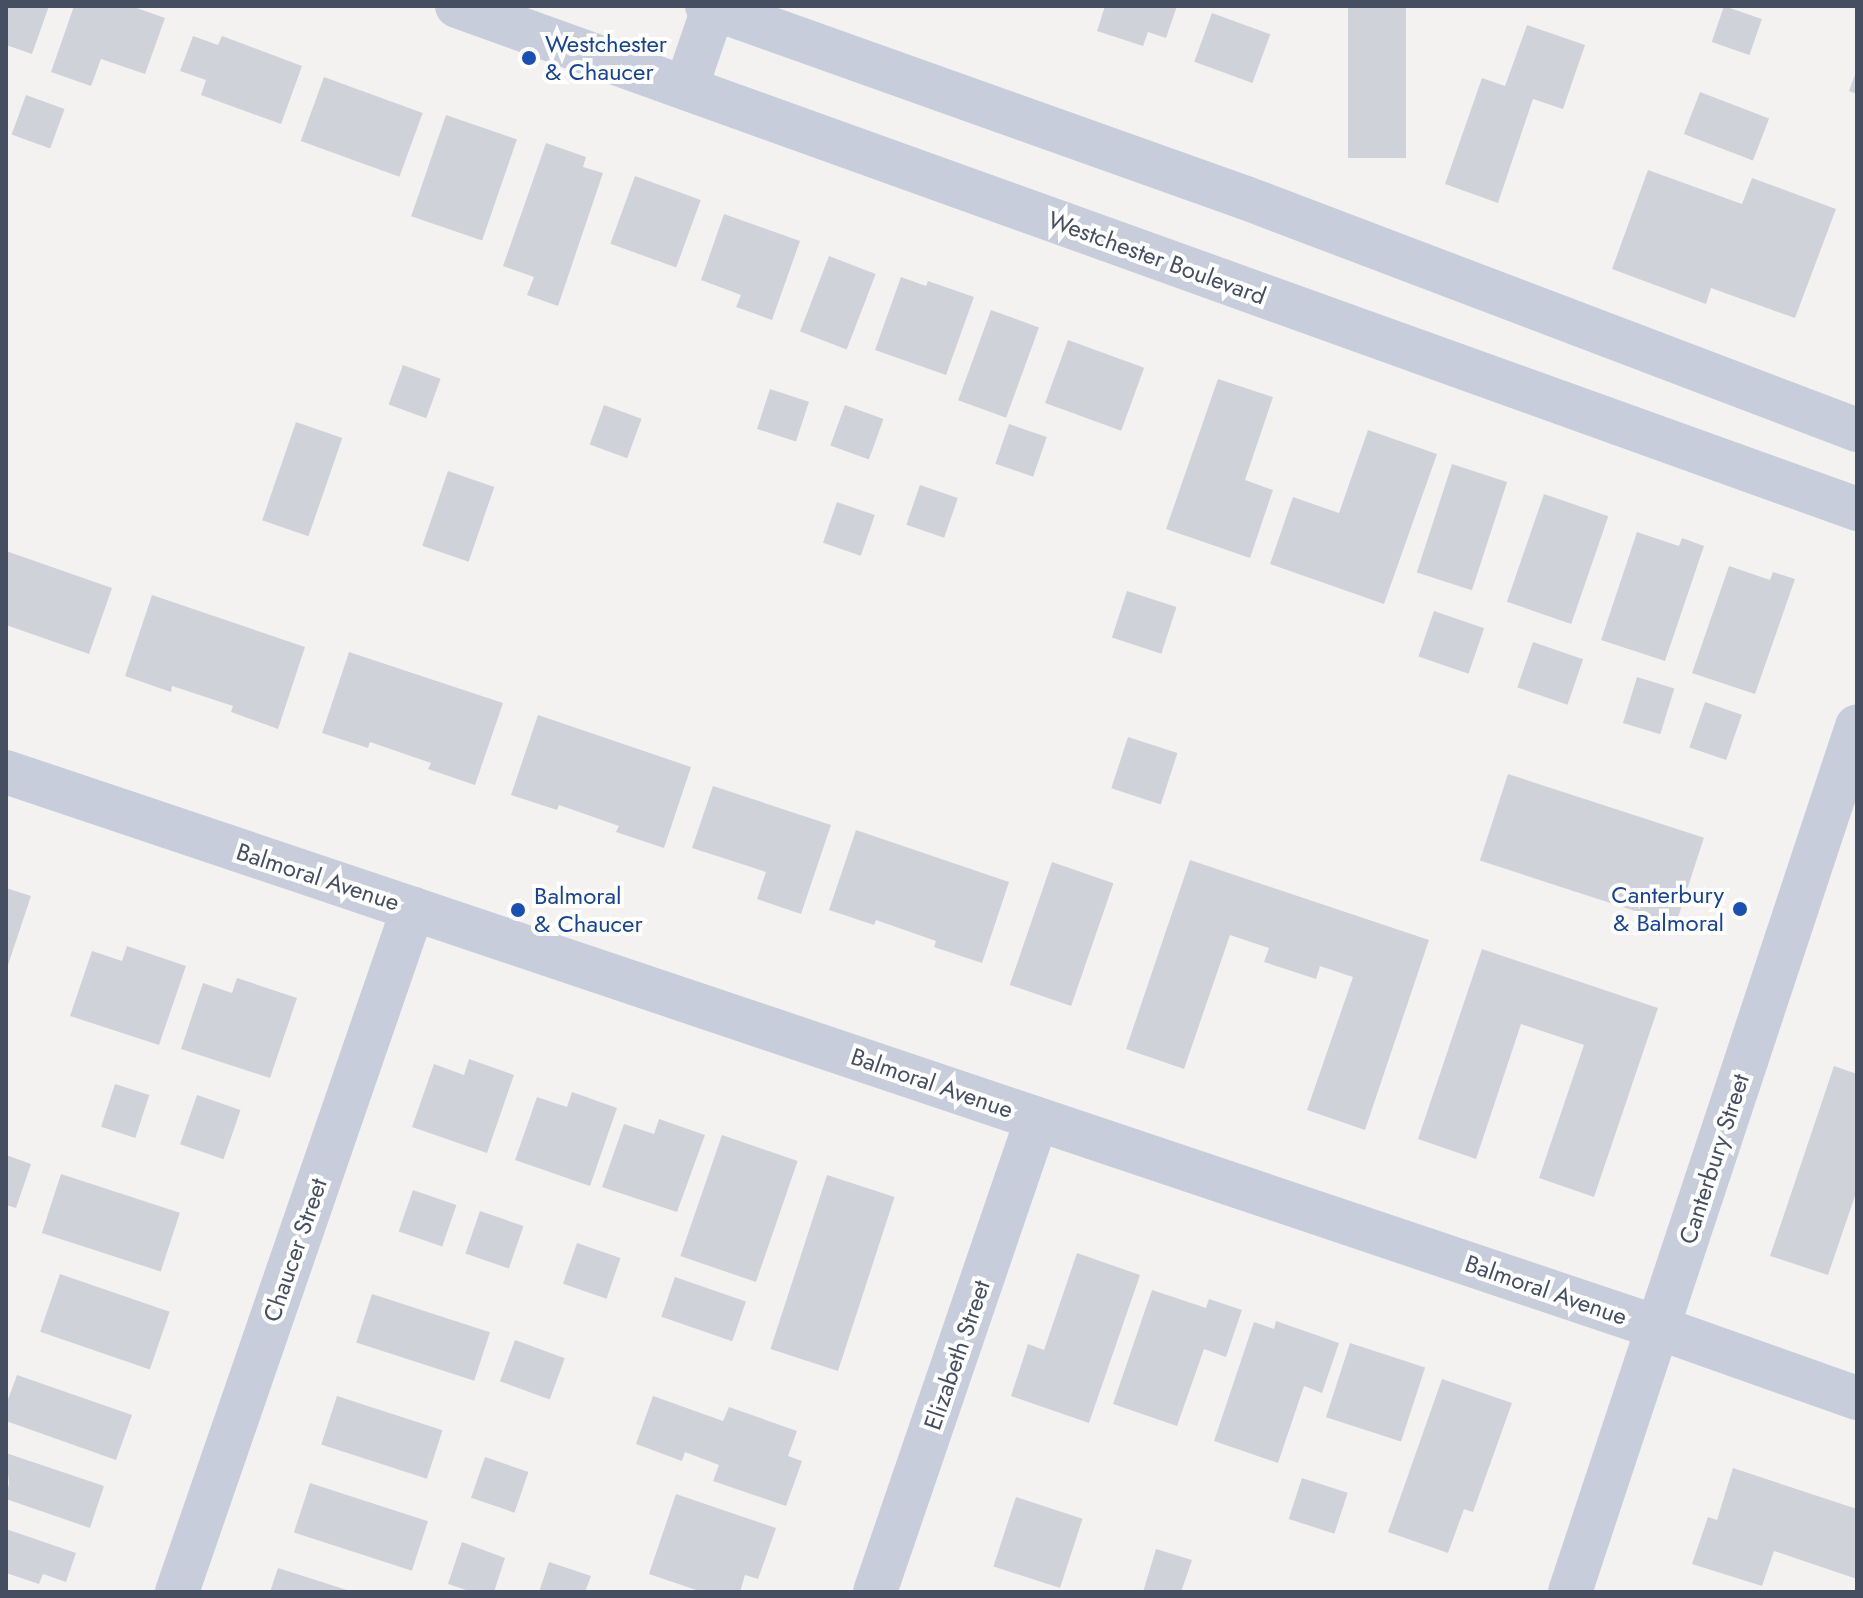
<!DOCTYPE html>
<html>
<head>
<meta charset="utf-8">
<style>
	body { margin:0 }
	#map { position:relative; width:1863px; height:1598px; overflow:hidden; background:#f4f2f1; font-family:Jost,sans-serif }
	div>[style] { position:absolute }
	.building>* { inset:0; background:#d0d2d9; transform-origin:0 0 }
	.minor>* { height:44px; margin:-22px; padding:0 22px; transform-origin:22px; border-radius:22px; background:#c7cdda }
	.dots>* { width:22px; height:22px; translate:-50% -50%; box-sizing:border-box; border:4px solid #fff; border-radius:50% }
	span { translate:-50% -50%; white-space:nowrap; text-align:center; line-height:1.15; -webkit-text-stroke:8px #fff; paint-order:stroke }
	.transit-label { font-size:24px; color:#164399 }
	.left { translate:0 -50%; text-align:left }
	.right { translate:-100% -50%; text-align:right }
	.street-label { font-size:24px; color:#464f62 }
	.frame { position:absolute; inset:0; border:8px solid #464f62; pointer-events:none }
</style>
</head>
<body>
<div id="map">
	<div class="building">
		<div style="clip-path:polygon(6px 6px,49px 6px,32px 54px,6px 45px)"></div>
		<div style="clip-path:polygon(74px 6px,131px 6px,165px 18px,145px 74px,101px 59px,91px 86px,51px 72px)"></div>
		<div style="clip-path:polygon(1105px 6px,1177px 6px,1166px 38px,1148px 32px,1143px 46px,1097px 31px)"></div>
		<div style="left:1348px;top:6px;width:58px;height:152px"></div>
		<div style="left:1724px;top:6px;width:40px;height:38px;rotate:19deg"></div>
		<div style="left:1212px;top:13px;width:62px;height:52px;rotate:20deg"></div>
		<div style="clip-path:polygon(1527px 25px,1585px 45px,1563px 109px,1533px 99px,1498px 203px,1445px 184px,1482px 78px,1505px 86px)"></div>
		<div style="clip-path:polygon(193px 36px,218px 45px,222px 36px,302px 66px,281px 124px,201px 95px,206px 80px,180px 71px)"></div>
		<div style="clip-path:polygon(1857px 69px,1857px 94px,1849px 91px)"></div>
		<div style="left:324px;top:77px;width:105px;height:68px;rotate:20deg"></div>
		<div style="left:1700px;top:92px;width:74px;height:45px;rotate:21deg"></div>
		<div style="left:26px;top:95px;width:41px;height:42px;rotate:20deg"></div>
		<div style="left:446px;top:115px;width:75px;height:107px;rotate:19deg"></div>
		<div style="clip-path:polygon(546px 143px,586px 157px,583px 167px,603px 173px,558px 306px,527px 295px,534px 277px,503px 266px)"></div>
		<div style="clip-path:polygon(1648px 170px,1742px 204px,1752px 178px,1836px 209px,1795px 318px,1711px 288px,1706px 304px,1612px 269px)"></div>
		<div style="left:635px;top:176px;width:70px;height:72px;rotate:20deg"></div>
		<div style="clip-path:polygon(724px 214px,800px 241px,772px 320px,736px 307px,741px 295px,701px 280px)"></div>
		<div style="left:829px;top:256px;width:50px;height:81px;rotate:21deg"></div>
		<div style="clip-path:polygon(901px 277px,926px 286px,928px 281px,974px 297px,946px 375px,875px 350px)"></div>
		<div style="left:991px;top:310px;width:51px;height:96px;rotate:20deg"></div>
		<div style="left:1068px;top:340px;width:81px;height:67px;rotate:20deg"></div>
		<div style="left:403px;top:365px;width:40px;height:42px;rotate:20deg"></div>
		<div style="clip-path:polygon(1218px 379px,1273px 397px,1245px 480px,1273px 490px,1250px 558px,1166px 529px)"></div>
		<div style="left:770px;top:389px;width:41px;height:42px;rotate:18deg"></div>
		<div style="left:604px;top:405px;width:40px;height:42px;rotate:20deg"></div>
		<div style="left:845px;top:405px;width:41px;height:43px;rotate:20deg"></div>
		<div style="left:296px;top:422px;width:49px;height:104px;rotate:19deg"></div>
		<div style="left:1009px;top:424px;width:40px;height:42px;rotate:19deg"></div>
		<div style="clip-path:polygon(1368px 430px,1437px 454px,1384px 604px,1270px 564px,1293px 497px,1339px 513px)"></div>
		<div style="left:1452px;top:464px;width:58px;height:114px;rotate:18deg"></div>
		<div style="left:448px;top:471px;width:49px;height:79px;rotate:19deg"></div>
		<div style="left:920px;top:485px;width:40px;height:42px;rotate:19deg"></div>
		<div style="left:1544px;top:494px;width:68px;height:114px;rotate:19deg"></div>
		<div style="left:837px;top:502px;width:40px;height:43px;rotate:19deg"></div>
		<div style="clip-path:polygon(1637px 532px,1679px 546px,1682px 538px,1704px 546px,1665px 661px,1601px 640px)"></div>
		<div style="clip-path:polygon(6px 551px,112px 588px,89px 654px,6px 625px)"></div>
		<div style="clip-path:polygon(1729px 566px,1770px 580px,1773px 572px,1795px 579px,1755px 694px,1692px 673px)"></div>
		<div style="left:1127px;top:591px;width:52px;height:49px;rotate:18deg"></div>
		<div style="clip-path:polygon(152px 595px,305px 647px,278px 729px,231px 712px,233px 706px,172px 686px,171px 692px,125px 676px)"></div>
		<div style="left:1434px;top:611px;width:53px;height:48px;rotate:19deg"></div>
		<div style="left:1533px;top:642px;width:53px;height:48px;rotate:19deg"></div>
		<div style="clip-path:polygon(349px 652px,503px 703px,475px 785px,428px 769px,431px 763px,370px 742px,368px 748px,322px 733px)"></div>
		<div style="left:1637px;top:677px;width:39px;height:48px;rotate:17deg"></div>
		<div style="left:1705px;top:702px;width:39px;height:48px;rotate:19deg"></div>
		<div style="clip-path:polygon(538px 715px,691px 767px,664px 848px,616px 832px,619px 826px,559px 805px,557px 810px,511px 795px)"></div>
		<div style="left:1128px;top:737px;width:52px;height:54px;rotate:18deg"></div>
		<div style="left:1508px;top:774px;width:206px;height:91px;rotate:18deg"></div>
		<div style="clip-path:polygon(713px 786px,831px 825px,801px 914px,757px 899px,766px 872px,692px 848px)"></div>
		<div style="clip-path:polygon(856px 830px,1009px 882px,982px 963px,934px 947px,936px 941px,876px 920px,874px 925px,829px 910px)"></div>
		<div style="clip-path:polygon(1190px 860px,1429px 940px,1365px 1130px,1307px 1110px,1353px 977px,1320px 966px,1316px 979px,1264px 962px,1269px 948px,1230px 935px,1184px 1069px,1126px 1049px)"></div>
		<div style="left:1052px;top:862px;width:65px;height:130px;rotate:19deg"></div>
		<div style="clip-path:polygon(6px 888px,31px 896px,7px 968px,6px 968px)"></div>
		<div style="clip-path:polygon(127px 946px,186px 966px,159px 1045px,70px 1016px,92px 951px,122px 961px)"></div>
		<div style="clip-path:polygon(1482px 949px,1658px 1008px,1594px 1197px,1539px 1178px,1584px 1045px,1521px 1024px,1476px 1159px,1418px 1139px)"></div>
		<div style="clip-path:polygon(237px 978px,297px 998px,270px 1078px,181px 1049px,203px 983px,232px 993px)"></div>
		<div style="clip-path:polygon(469px 1059px,514px 1075px,487px 1153px,412px 1127px,434px 1064px,464px 1075px)"></div>
		<div style="clip-path:polygon(1834px 1066px,1857px 1074px,1857px 1190px,1828px 1275px,1770px 1256px)"></div>
		<div style="left:115px;top:1084px;width:36px;height:45px;rotate:18deg"></div>
		<div style="clip-path:polygon(572px 1092px,617px 1108px,590px 1186px,515px 1160px,537px 1097px,567px 1107px)"></div>
		<div style="left:197px;top:1095px;width:46px;height:52px;rotate:19deg"></div>
		<div style="clip-path:polygon(659px 1119px,705px 1135px,677px 1212px,602px 1187px,624px 1124px,654px 1134px)"></div>
		<div style="left:722px;top:1135px;width:80px;height:128px;rotate:19deg"></div>
		<div style="clip-path:polygon(6px 1155px,31px 1164px,16px 1208px,6px 1205px)"></div>
		<div style="left:61px;top:1174px;width:125px;height:62px;rotate:18deg"></div>
		<div style="left:827px;top:1175px;width:71px;height:183px;rotate:18deg"></div>
		<div style="left:413px;top:1190px;width:46px;height:44px;rotate:19deg"></div>
		<div style="left:480px;top:1211px;width:46px;height:45px;rotate:19deg"></div>
		<div style="left:577px;top:1243px;width:46px;height:43px;rotate:19deg"></div>
		<div style="clip-path:polygon(1077px 1253px,1140px 1275px,1089px 1423px,1011px 1396px,1028px 1344px,1044px 1350px)"></div>
		<div style="left:60px;top:1274px;width:116px;height:61px;rotate:19deg"></div>
		<div style="left:675px;top:1277px;width:75px;height:42px;rotate:19deg"></div>
		<div style="clip-path:polygon(1152px 1290px,1206px 1308px,1209px 1299px,1242px 1310px,1226px 1357px,1204px 1349px,1177px 1426px,1113px 1404px)"></div>
		<div style="left:372px;top:1294px;width:124px;height:51px;rotate:18deg"></div>
		<div style="clip-path:polygon(1276px 1321px,1339px 1343px,1322px 1393px,1304px 1386px,1278px 1463px,1214px 1441px,1254px 1322px,1274px 1329px)"></div>
		<div style="left:515px;top:1340px;width:53px;height:44px;rotate:20deg"></div>
		<div style="left:1350px;top:1343px;width:79px;height:78px;rotate:18deg"></div>
		<div style="clip-path:polygon(17px 1375px,132px 1415px,116px 1460px,6px 1421px,6px 1405px)"></div>
		<div style="clip-path:polygon(1442px 1379px,1512px 1403px,1473px 1512px,1464px 1509px,1448px 1553px,1388px 1532px)"></div>
		<div style="left:337px;top:1396px;width:111px;height:51px;rotate:18deg"></div>
		<div style="clip-path:polygon(653px 1396px,723px 1421px,729px 1407px,797px 1431px,788px 1456px,802px 1461px,786px 1506px,713px 1481px,719px 1465px,685px 1452px,682px 1461px,636px 1444px)"></div>
		<div style="clip-path:polygon(6px 1453px,104px 1486px,90px 1528px,6px 1499px,9px 1483px)"></div>
		<div style="left:485px;top:1457px;width:46px;height:43px;rotate:19deg"></div>
		<div style="clip-path:polygon(1733px 1468px,1857px 1509px,1857px 1579px,1774px 1551px,1762px 1586px,1692px 1564px,1708px 1517px,1717px 1520px)"></div>
		<div style="left:1302px;top:1478px;width:48px;height:43px;rotate:18deg"></div>
		<div style="left:310px;top:1483px;width:124px;height:52px;rotate:18deg"></div>
		<div style="clip-path:polygon(676px 1494px,776px 1528px,758px 1579px,745px 1575px,740px 1592px,702px 1592px,649px 1574px)"></div>
		<div style="left:1016px;top:1497px;width:70px;height:73px;rotate:18deg"></div>
		<div style="clip-path:polygon(6px 1529px,76px 1553px,66px 1582px,43px 1574px,39px 1584px,6px 1573px)"></div>
		<div style="clip-path:polygon(462px 1542px,505px 1558px,494px 1592px,472px 1592px,448px 1584px)"></div>
		<div style="clip-path:polygon(1156px 1549px,1192px 1560px,1181px 1592px,1143px 1592px)"></div>
		<div style="clip-path:polygon(549px 1562px,591px 1576px,585px 1592px,539px 1592px)"></div>
		<div style="clip-path:polygon(278px 1568px,350px 1591px,350px 1592px,270px 1592px)"></div>
	</div>
	<div class="minor">
		<div style="left:457px;top:6px;width:1488px;rotate:19.76deg"></div>
		<div style="left:707px;top:6px;width:572px;rotate:19.61deg"></div>
		<div style="left:1246px;top:198px;width:654px;rotate:20.79deg"></div>
		<div style="left:686px;top:88px;width:87px;rotate:-71.1deg"></div>
		<div style="left:6px;top:772px;width:1744px;rotate:18.59deg"></div>
		<div style="left:1659px;top:1328px;width:210px;rotate:19.5deg"></div>
		<div style="left:177px;top:1592px;width:723px;rotate:-70.94deg"></div>
		<div style="left:875px;top:1592px;width:500px;rotate:-71.1deg"></div>
		<div style="left:1570px;top:1592px;width:912px;rotate:-71.66deg"></div>
	</div>
	<div class="dots">
		<div style="left:529px;top:58px;background:#1a4fb4"></div>
		<div style="left:1740px;top:909px;background:#1a4fb4"></div>
		<div style="left:518px;top:910px;background:#1a4fb4"></div>
	</div>
	<div class="transit-label">
		<span class="left" style="left:545px;top:58px">Westchester<br>&amp; Chaucer</span>
		<span class="right" style="left:1724px;top:909px">Canterbury<br>&amp; Balmoral</span>
		<span class="left" style="left:534px;top:910px">Balmoral<br>&amp; Chaucer</span>
	</div>
	<div class="street-label">
		<span style="left:1157px;top:258px;rotate:20deg">Westchester Boulevard</span>
		<span style="left:318px;top:877px;rotate:18deg">Balmoral Avenue</span>
		<span style="left:932px;top:1083px;rotate:19deg">Balmoral Avenue</span>
		<span style="left:1714px;top:1159px;rotate:-72deg">Canterbury Street</span>
		<span style="left:295px;top:1250px;rotate:-71deg">Chaucer Street</span>
		<span style="left:1546px;top:1290px;rotate:19deg">Balmoral Avenue</span>
		<span style="left:957px;top:1355px;rotate:-71deg">Elizabeth Street</span>
	</div>
	<div class="frame"></div>
</div>
</body>
</html>
